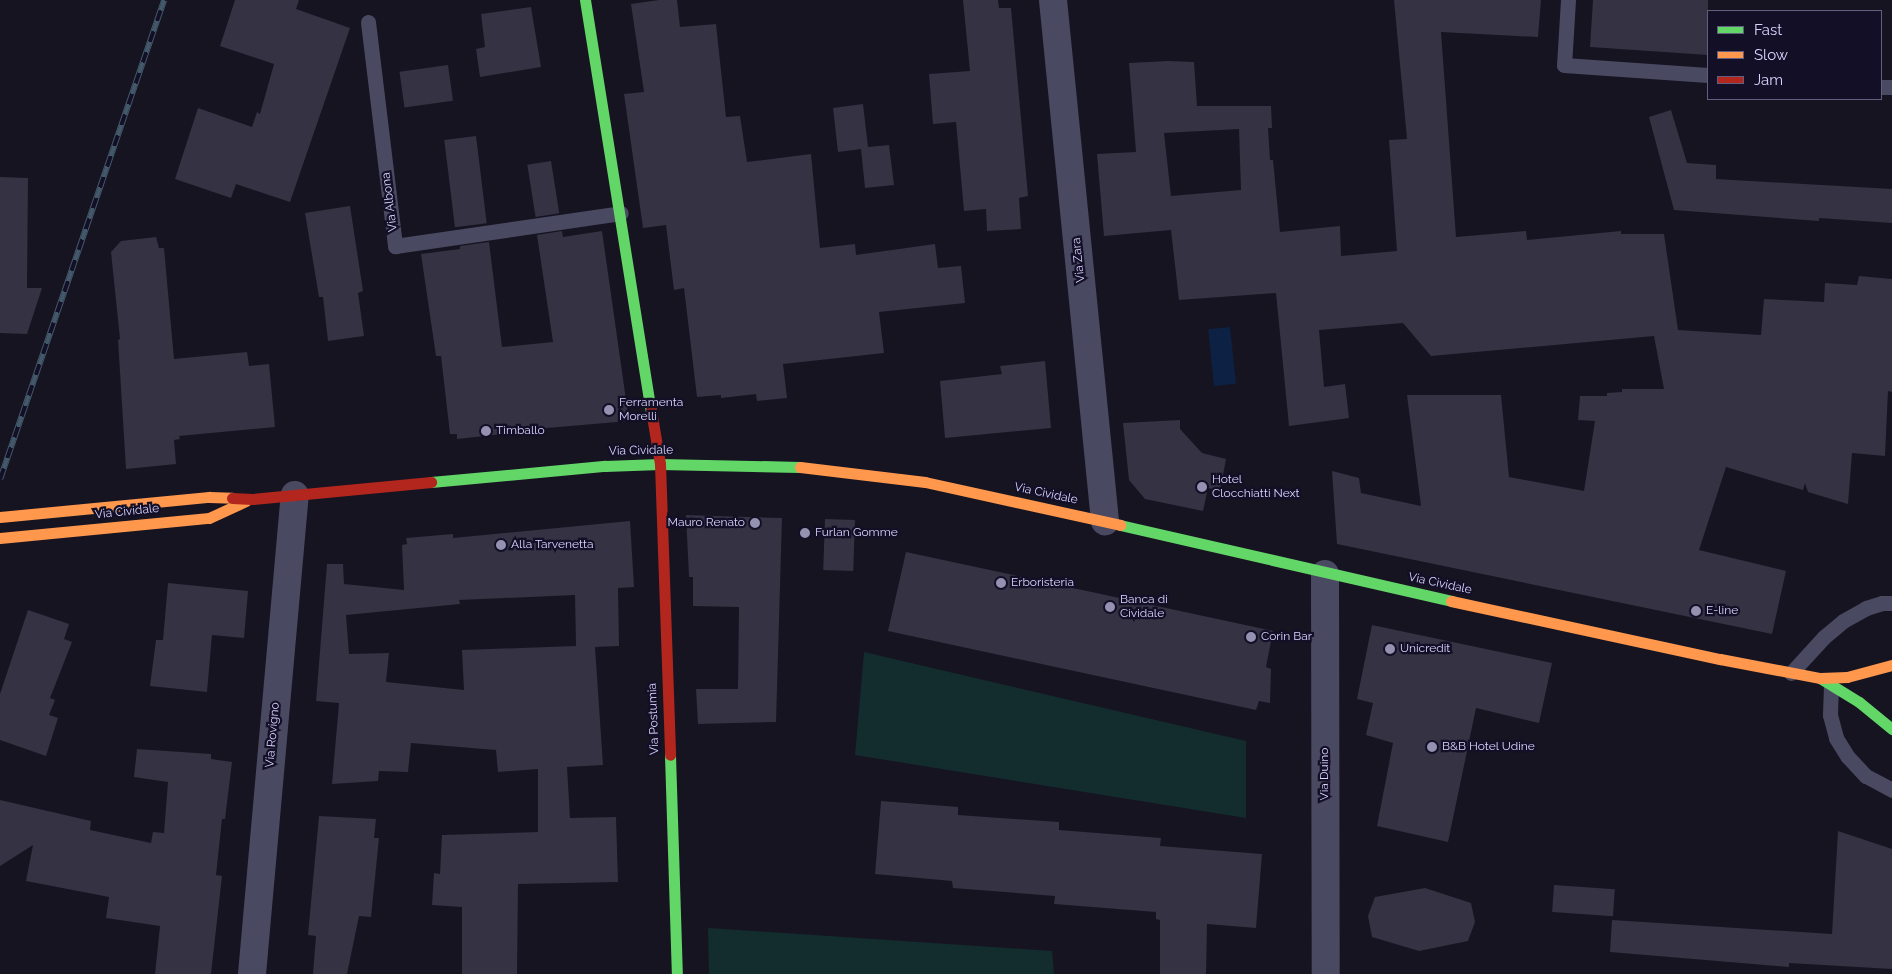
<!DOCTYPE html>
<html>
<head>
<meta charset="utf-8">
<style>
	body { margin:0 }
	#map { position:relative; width:1892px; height:974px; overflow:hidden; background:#161421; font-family:Raleway,sans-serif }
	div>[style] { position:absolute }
	.green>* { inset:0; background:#132c2d }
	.water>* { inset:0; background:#0d2144; transform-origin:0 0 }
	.building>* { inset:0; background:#343243; transform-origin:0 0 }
	.lane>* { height:15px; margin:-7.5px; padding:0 7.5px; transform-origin:7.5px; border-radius:7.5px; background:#4a4962 }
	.street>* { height:28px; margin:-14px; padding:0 14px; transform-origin:14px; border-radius:14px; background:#4a4962 }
	.fast>* { height:11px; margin:-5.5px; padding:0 5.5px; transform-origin:5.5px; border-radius:5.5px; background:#63d668 }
	.slow>* { height:11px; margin:-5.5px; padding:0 5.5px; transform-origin:5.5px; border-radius:5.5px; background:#ff974d }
	.jam>* { height:11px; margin:-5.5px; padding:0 5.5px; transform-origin:5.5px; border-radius:5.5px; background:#b3261e }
	.rail>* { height:5.5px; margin-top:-2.75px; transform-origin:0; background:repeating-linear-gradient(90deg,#130f26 0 11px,#43596b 0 22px); box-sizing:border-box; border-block:1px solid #43596b }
	.dots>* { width:14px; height:14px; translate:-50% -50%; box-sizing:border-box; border:2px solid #130f26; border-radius:50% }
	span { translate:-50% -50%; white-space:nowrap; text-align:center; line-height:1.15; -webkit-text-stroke:4.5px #130f26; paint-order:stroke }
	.street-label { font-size:12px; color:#d9d4ff }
	.poi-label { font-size:12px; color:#d9d4ff }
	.left { translate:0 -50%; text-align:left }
	.right { translate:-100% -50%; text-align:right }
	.legend { position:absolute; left:1707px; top:10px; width:175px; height:90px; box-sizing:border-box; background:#130f26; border:1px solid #625e7d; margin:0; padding:6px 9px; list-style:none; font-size:15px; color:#d9d4ff }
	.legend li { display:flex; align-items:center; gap:10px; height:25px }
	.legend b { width:25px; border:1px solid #625e7d }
</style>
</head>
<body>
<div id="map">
	<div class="green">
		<div style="clip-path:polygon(864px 652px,1246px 741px,1246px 818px,855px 755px)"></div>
		<div style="clip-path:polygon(708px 928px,1052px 951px,1054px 974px,709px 974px)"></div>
	</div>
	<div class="water">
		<div style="left:1230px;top:327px;width:57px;height:22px;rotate:84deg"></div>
	</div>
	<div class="building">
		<div style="clip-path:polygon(235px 0,299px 0,296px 9px,350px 28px,290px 202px,236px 184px,231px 198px,175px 179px,198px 108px,252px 127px,257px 112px,260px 114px,274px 64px,220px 46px)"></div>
		<div style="clip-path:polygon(659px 0,677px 0,680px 27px,716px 24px,726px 117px,740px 116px,747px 162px,811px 154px,820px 248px,855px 244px,856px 255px,935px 244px,938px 268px,961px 266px,965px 303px,879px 312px,884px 353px,783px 364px,787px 398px,757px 401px,756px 394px,721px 398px,721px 395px,697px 397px,684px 288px,674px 290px,666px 225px,643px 228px,624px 94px,644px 92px,631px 4px)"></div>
		<div style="clip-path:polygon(963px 0,998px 0,999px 8px,1011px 8px,1028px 196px,1019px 198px,1021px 229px,987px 231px,986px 209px,964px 211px,956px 122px,933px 124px,929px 74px,970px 71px)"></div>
		<div style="clip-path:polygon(evenodd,1394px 0,1541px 0,1538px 37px,1441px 32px,1456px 237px,1526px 231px,1527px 240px,1621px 231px,1621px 234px,1664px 234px,1678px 330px,1761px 335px,1764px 299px,1824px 302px,1825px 283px,1857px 285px,1859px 276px,1892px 279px,1892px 392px,1888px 391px,1885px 456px,1852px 453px,1848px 504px,1808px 492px,1805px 483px,1803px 490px,1726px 467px,1699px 550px,1786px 571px,1772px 634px,1337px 544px,1332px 471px,1359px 478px,1361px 493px,1421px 506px,1407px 395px,1501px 395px,1509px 477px,1584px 491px,1595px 421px,1578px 420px,1580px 396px,1607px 396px,1607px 393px,1622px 392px,1622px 389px,1664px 389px,1654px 336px,1431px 356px,1403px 323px,1319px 330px,1324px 387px,1345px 384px,1349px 418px,1289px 426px,1276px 293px,1179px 300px,1171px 230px,1104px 236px,1097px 154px,1136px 152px,1129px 63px,1168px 61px,1194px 62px,1197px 106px,1271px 106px,1272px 128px,1268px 128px,1270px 160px,1273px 160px,1280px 232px,1340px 226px,1341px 256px,1397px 251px,1389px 140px,1407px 139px,1394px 0,1239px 129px,1241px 190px,1171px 196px,1164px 133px,1239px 129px)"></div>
		<div style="clip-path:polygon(1593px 0,1708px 0,1708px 55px,1590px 47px)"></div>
		<div style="clip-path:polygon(531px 7px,541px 67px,480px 77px,476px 49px,485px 47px,481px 14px)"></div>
		<div style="left:448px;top:65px;width:36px;height:49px;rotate:82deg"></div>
		<div style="clip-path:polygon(863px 104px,868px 147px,889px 145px,894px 185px,865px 188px,861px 149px,838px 152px,833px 108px)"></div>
		<div style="clip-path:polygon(1671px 110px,1687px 163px,1716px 165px,1716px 179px,1892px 189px,1892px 223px,1819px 218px,1819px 221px,1674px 210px,1649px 117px)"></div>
		<div style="left:476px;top:136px;width:88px;height:32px;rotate:83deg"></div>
		<div style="left:551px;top:161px;width:53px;height:24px;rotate:81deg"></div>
		<div style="clip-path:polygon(0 177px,28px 178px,27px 288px,42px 288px,27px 334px,0 333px)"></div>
		<div style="clip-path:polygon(350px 206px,363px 291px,358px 293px,364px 336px,328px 341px,323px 297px,319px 297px,305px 213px)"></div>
		<div style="clip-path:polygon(562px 231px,563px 237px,602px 231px,629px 421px,512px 431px,512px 433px,457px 439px,457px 434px,450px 434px,441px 356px,436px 356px,421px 254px,460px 249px,460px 246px,489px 242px,502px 347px,553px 342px,537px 235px)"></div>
		<div style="clip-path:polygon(156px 237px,159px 248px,164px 248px,174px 359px,247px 352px,249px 366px,269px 364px,275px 427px,179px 436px,180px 439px,174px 440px,176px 464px,126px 469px,118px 340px,120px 339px,111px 252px,121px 241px)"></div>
		<div style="clip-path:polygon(1045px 361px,1051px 428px,945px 438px,940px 381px,1002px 374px,1000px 366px)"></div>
		<div style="clip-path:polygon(1180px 420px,1180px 429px,1202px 453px,1226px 459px,1220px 491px,1208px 488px,1203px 511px,1145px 499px,1129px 480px,1123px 423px)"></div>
		<div style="clip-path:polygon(686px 515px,782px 518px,776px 722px,698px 724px,696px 689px,738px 689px,739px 607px,693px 606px,693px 577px,689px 577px)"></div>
		<div style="left:825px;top:519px;width:30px;height:51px;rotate:2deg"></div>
		<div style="clip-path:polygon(evenodd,630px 521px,634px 587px,618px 588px,619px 646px,595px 647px,603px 765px,567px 767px,570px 818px,616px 817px,618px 882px,518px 884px,517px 974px,462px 974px,462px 907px,432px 905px,434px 873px,440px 874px,442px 835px,538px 832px,538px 769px,498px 772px,496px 750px,411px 743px,408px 772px,379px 771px,378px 781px,332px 784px,339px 703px,316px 701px,327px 564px,343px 564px,344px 584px,404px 590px,402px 545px,407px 544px,406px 538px,453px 534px,453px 538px,630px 521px,575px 595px,576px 646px,462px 650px,464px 690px,386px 682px,389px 653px,349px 654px,346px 615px,460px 604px,459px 600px,575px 595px)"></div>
		<div style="clip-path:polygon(906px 552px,1273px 631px,1266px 667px,1271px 669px,1270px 703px,1259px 701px,1256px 710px,888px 631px)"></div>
		<div style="clip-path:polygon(168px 583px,248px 591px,244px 638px,212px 635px,207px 692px,150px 686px,156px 640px,163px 640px)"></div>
		<div style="clip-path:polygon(28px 610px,69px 624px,64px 639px,72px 642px,50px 698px,55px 700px,49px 715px,58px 718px,46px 756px,0 740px,0 694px)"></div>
		<div style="clip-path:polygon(1372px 625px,1552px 663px,1539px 723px,1476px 708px,1448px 842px,1377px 826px,1393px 743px,1366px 735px,1373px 703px,1357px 699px)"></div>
		<div style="clip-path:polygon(137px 749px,211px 754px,211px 759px,232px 762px,225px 819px,222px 819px,216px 875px,222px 876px,211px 974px,155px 974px,160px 926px,106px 918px,109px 897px,26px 881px,33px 845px,0 866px,0 800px,91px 821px,90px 830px,151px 843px,153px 832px,164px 833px,168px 782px,134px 777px)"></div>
		<div style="clip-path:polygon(881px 801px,958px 807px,958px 815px,1059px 822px,1059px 830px,1161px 838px,1160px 846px,1262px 854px,1256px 928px,1207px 924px,1206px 974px,1160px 974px,1160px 920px,1156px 919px,1156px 912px,1054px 904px,1055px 896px,953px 888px,952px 881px,875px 874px)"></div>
		<div style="clip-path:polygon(319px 816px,376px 819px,374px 838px,379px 838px,371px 917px,359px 916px,347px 974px,313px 974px,316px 936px,308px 935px)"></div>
		<div style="clip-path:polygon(1838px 831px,1892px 849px,1892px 969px,1789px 963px,1789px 967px,1610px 952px,1612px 920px,1832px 934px)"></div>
		<div style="left:1554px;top:885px;width:61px;height:27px;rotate:4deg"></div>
		<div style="clip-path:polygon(1425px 888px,1471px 903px,1475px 922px,1468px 941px,1419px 951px,1372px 937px,1368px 916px,1375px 897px)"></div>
	</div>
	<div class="lane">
		<div style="left:1568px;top:0;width:65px;rotate:93.5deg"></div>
		<div style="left:1564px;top:65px;width:144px;rotate:4deg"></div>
		<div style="left:368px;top:22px;width:226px;rotate:83.1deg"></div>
		<div style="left:395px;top:246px;width:228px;rotate:-8.3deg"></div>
		<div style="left:1881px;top:87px;width:11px"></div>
		<div style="left:1791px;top:673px;width:49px;rotate:-47.5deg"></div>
		<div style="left:1824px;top:637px;width:25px;rotate:-40deg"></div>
		<div style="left:1843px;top:621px;width:26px;rotate:-29deg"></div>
		<div style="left:1866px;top:608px;width:17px;rotate:-17deg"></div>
		<div style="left:1882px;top:603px;width:10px"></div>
		<div style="left:1831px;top:685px;width:30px;rotate:92deg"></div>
		<div style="left:1830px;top:715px;width:24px;rotate:75deg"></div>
		<div style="left:1836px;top:738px;width:22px;rotate:58deg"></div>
		<div style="left:1848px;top:757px;width:26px;rotate:47deg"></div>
		<div style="left:1866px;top:776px;width:30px;rotate:28deg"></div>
	</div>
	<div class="street">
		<div style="left:1053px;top:0;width:524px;rotate:84.3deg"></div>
		<div style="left:1325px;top:574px;width:400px;rotate:89.9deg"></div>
		<div style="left:252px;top:974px;width:481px;rotate:-84.9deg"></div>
	</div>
	<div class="fast">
		<div style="left:585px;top:0;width:415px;rotate:80.9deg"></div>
		<div style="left:431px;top:482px;width:175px;rotate:-5.3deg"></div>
		<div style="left:605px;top:466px;width:55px;rotate:-2.1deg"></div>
		<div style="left:660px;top:464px;width:140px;rotate:1.2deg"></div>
		<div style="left:1120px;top:525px;width:340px;rotate:12.9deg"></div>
		<div style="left:1820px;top:678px;width:46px;rotate:31.6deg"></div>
		<div style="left:1859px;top:702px;width:43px;rotate:39.3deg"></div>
		<div style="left:670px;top:755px;width:219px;rotate:88.2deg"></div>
	</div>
	<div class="slow">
		<div style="left:800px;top:467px;width:126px;rotate:6.8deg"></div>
		<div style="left:925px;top:482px;width:200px;rotate:12.4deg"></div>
		<div style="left:0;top:517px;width:210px;rotate:-5.5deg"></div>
		<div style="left:209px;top:497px;width:23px;rotate:2deg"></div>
		<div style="left:0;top:538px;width:210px;rotate:-5.5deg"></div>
		<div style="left:209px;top:518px;width:41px;rotate:-24.7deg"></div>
		<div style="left:1451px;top:601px;width:275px;rotate:12.2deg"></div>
		<div style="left:1720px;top:659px;width:102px;rotate:10.8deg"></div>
		<div style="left:1820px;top:678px;width:27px;rotate:-2deg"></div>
		<div style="left:1847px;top:677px;width:47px;rotate:-14.9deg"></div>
	</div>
	<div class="jam">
		<div style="left:651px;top:410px;width:55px;rotate:80.5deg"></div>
		<div style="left:660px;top:464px;width:291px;rotate:88deg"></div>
		<div style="left:232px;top:498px;width:20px;rotate:3deg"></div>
		<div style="left:252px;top:499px;width:180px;rotate:-5.4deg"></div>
	</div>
	<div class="rail">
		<div style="left:0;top:479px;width:506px;rotate:-71.1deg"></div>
	</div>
	<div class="dots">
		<div style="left:609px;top:410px;background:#9591b1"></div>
		<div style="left:486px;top:431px;background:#9591b1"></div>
		<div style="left:1202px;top:487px;background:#9591b1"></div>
		<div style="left:755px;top:523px;background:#9591b1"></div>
		<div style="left:805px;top:533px;background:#9591b1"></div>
		<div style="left:501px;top:545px;background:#9591b1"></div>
		<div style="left:1001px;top:583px;background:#9591b1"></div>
		<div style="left:1110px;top:607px;background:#9591b1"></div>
		<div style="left:1696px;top:611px;background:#9591b1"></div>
		<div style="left:1251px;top:637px;background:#9591b1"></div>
		<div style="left:1390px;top:649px;background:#9591b1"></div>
		<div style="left:1432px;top:747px;background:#9591b1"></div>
	</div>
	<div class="street-label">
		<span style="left:390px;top:202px;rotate:-97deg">Via Albona</span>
		<span style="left:1079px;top:260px;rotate:-96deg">Via Zara</span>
		<span style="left:641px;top:451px;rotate:-1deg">Via Cividale</span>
		<span style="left:1046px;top:494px;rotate:12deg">Via Cividale</span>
		<span style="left:127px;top:512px;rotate:-6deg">Via Cividale</span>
		<span style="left:1440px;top:584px;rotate:12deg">Via Cividale</span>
		<span style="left:654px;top:719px;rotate:-92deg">Via Postumia</span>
		<span style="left:273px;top:735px;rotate:-85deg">Via Rovigno</span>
		<span style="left:1325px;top:774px;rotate:-90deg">Via Duino</span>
	</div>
	<div class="poi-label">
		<span class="left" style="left:619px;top:410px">Ferramenta<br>Morelli</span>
		<span class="left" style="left:496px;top:431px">Timballo</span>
		<span class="left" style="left:1212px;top:487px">Hotel<br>Clocchiatti Next</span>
		<span class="right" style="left:745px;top:523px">Mauro Renato</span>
		<span class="left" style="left:815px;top:533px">Furlan Gomme</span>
		<span class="left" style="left:511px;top:545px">Alla Tarvenetta</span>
		<span class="left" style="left:1011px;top:583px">Erboristeria</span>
		<span class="left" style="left:1120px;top:607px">Banca di<br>Cividale</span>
		<span class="left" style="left:1706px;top:611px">E-line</span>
		<span class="left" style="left:1261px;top:637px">Corin Bar</span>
		<span class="left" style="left:1400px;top:649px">Unicredit</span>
		<span class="left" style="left:1442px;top:747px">B&amp;B Hotel Udine</span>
	</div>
	<ul class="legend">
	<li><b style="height:6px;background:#63d668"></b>Fast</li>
	<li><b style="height:6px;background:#ff974d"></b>Slow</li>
	<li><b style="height:6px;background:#b3261e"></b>Jam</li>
	</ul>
</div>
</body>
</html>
